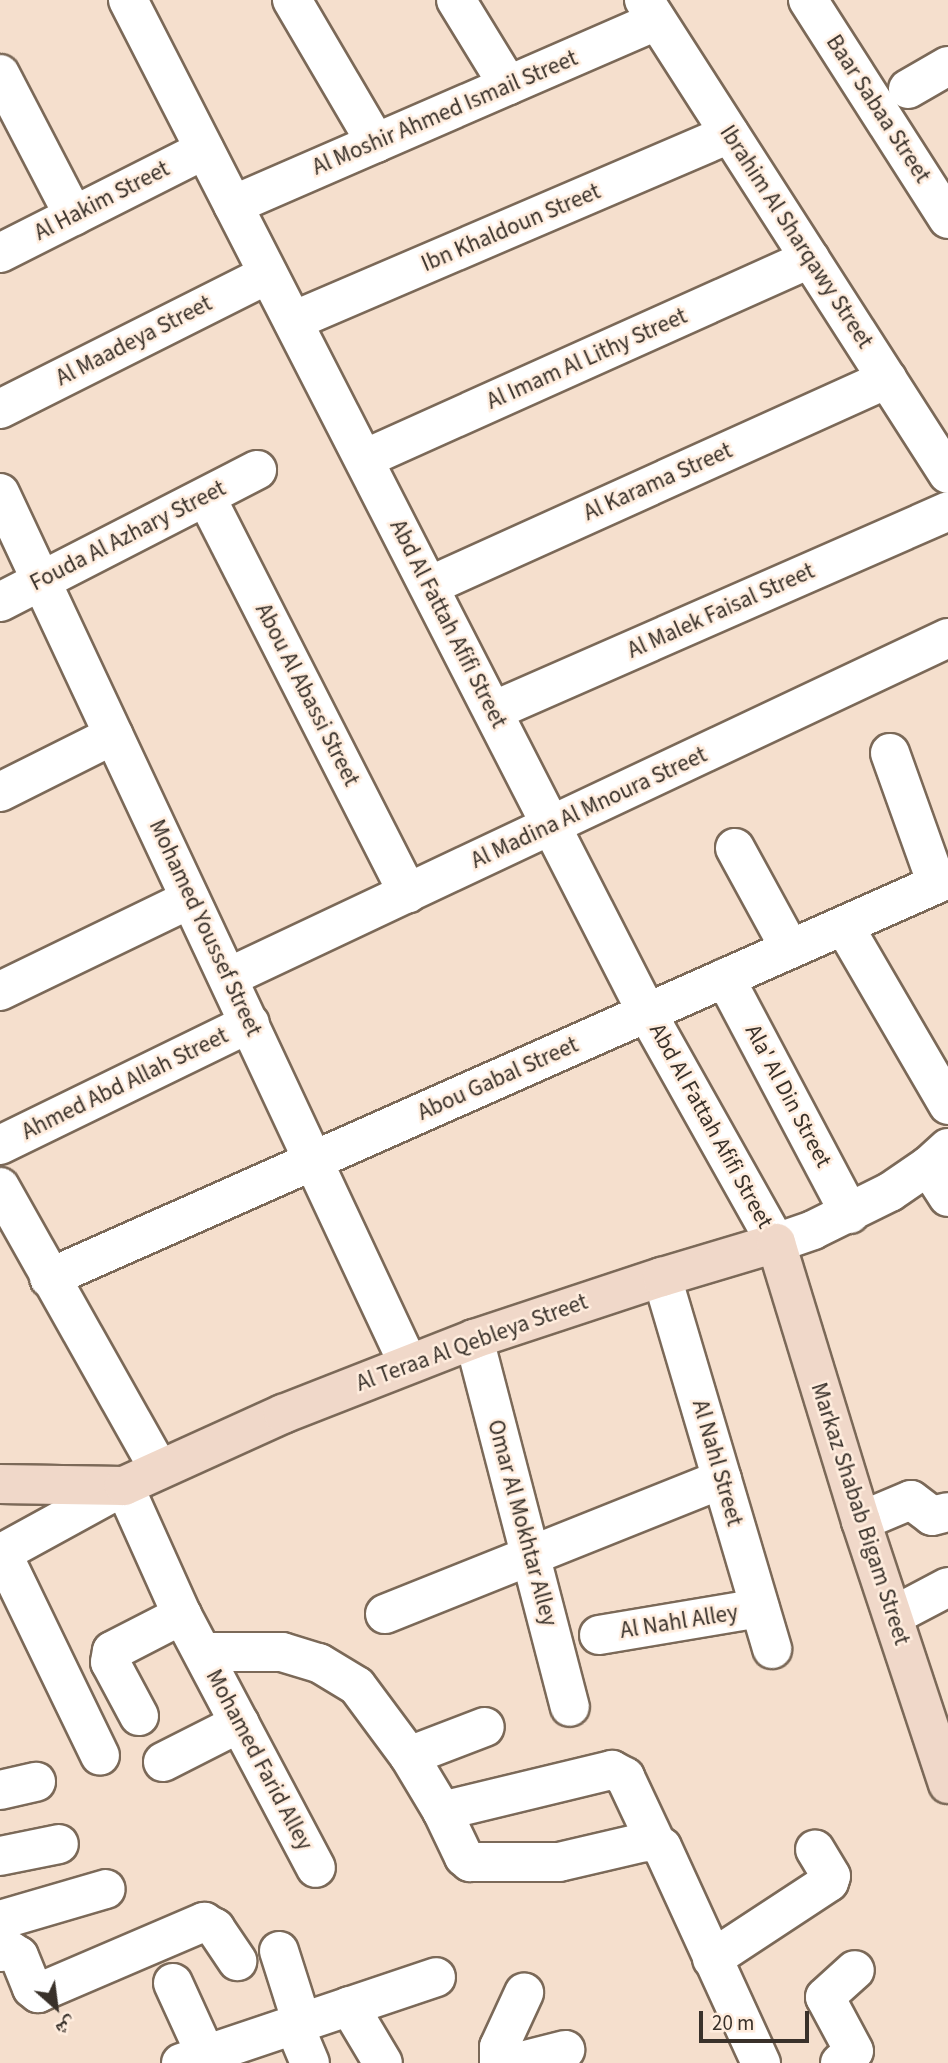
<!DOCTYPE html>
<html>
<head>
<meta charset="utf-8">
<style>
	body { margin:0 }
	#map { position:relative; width:948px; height:2063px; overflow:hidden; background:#f5dfcd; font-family:"Source Sans 3","Noto Naskh Arabic",sans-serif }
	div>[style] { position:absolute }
	.roads { filter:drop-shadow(2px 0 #7b6958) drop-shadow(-2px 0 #7b6958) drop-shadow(0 2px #7b6958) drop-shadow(0 -2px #7b6958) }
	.minor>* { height:38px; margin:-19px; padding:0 19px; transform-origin:19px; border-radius:19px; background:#fff }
	.secondary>* { height:38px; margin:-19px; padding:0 19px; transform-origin:19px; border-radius:19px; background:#f0d8c9 }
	span { translate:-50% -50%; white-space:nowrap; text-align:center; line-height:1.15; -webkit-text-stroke:5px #ffedde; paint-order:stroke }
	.street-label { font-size:23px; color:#39312a }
	.north { position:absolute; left:21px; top:1972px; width:70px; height:70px; -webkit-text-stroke:5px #ffedde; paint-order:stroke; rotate:152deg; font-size:19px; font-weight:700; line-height:28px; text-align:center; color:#39312a }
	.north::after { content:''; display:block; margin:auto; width:24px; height:32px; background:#39312a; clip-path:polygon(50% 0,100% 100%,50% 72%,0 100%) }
	.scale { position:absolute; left:699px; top:2011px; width:110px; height:32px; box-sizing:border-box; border:4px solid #39312a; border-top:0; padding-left:9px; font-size:21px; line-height:24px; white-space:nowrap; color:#39312a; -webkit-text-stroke:5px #ffedde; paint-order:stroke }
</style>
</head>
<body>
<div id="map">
	<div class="roads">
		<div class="minor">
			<div style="left:128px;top:0;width:1138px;rotate:62.87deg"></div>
			<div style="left:647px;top:1013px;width:264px;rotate:60.7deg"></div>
			<div style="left:776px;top:1243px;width:39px;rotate:-19deg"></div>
			<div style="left:813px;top:1230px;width:86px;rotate:-26.3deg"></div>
			<div style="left:890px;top:1192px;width:46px;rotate:-34.4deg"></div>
			<div style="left:928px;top:1166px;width:27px;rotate:-42deg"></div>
			<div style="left:292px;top:0;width:166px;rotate:59.6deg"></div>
			<div style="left:456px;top:0;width:100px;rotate:58.5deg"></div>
			<div style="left:644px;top:0;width:563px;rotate:57.33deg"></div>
			<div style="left:808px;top:0;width:260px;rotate:57.4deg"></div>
			<div style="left:0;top:74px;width:160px;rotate:62.5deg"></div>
			<div style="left:908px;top:89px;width:46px;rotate:-29.9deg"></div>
			<div style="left:233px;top:205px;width:462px;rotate:-23.5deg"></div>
			<div style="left:0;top:253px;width:229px;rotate:-26.8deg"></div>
			<div style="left:293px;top:321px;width:475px;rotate:-23.2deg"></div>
			<div style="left:0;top:409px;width:300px;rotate:-26.7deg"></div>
			<div style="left:364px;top:459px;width:489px;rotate:-24.2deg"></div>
			<div style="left:0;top:493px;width:961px;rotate:64.88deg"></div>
			<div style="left:206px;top:497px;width:445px;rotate:63deg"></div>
			<div style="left:429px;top:586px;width:503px;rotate:-24.32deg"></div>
			<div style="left:0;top:602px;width:289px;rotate:-27.2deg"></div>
			<div style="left:493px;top:711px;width:497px;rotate:-23.7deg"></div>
			<div style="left:890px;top:753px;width:139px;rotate:70.3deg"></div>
			<div style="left:0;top:792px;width:127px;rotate:-26.6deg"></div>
			<div style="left:735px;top:848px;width:115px;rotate:61.4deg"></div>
			<div style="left:844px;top:926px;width:207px;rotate:59.8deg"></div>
			<div style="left:229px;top:977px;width:795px;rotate:-25.24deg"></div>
			<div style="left:725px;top:978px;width:267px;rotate:62.1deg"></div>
			<div style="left:0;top:991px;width:211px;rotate:-25.8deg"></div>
			<div style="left:0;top:1145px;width:278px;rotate:-26deg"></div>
			<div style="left:928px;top:1166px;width:37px;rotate:57deg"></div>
			<div style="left:0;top:1187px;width:324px;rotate:60.6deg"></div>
			<div style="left:662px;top:1277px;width:388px;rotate:73.5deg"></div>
			<div style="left:49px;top:1278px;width:984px;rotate:-23.93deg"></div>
			<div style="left:474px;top:1339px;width:380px;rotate:75.4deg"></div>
			<div style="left:861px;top:1521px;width:54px;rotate:-22.8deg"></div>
			<div style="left:911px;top:1500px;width:26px;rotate:37deg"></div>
			<div style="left:932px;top:1516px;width:16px;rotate:-14deg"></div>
			<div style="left:2px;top:1553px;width:225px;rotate:64.2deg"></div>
			<div style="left:0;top:1554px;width:141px;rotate:-28.7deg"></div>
			<div style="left:124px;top:1486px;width:141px;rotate:65.8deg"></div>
			<div style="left:182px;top:1615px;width:286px;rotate:62.1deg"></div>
			<div style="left:385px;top:1614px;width:363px;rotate:-21.8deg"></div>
			<div style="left:893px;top:1616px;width:62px;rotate:-27.8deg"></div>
			<div style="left:599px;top:1635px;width:163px;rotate:-9.5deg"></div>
			<div style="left:203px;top:1652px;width:79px"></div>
			<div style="left:282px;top:1652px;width:39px;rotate:17deg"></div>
			<div style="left:319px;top:1663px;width:44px;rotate:31.2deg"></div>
			<div style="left:357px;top:1686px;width:87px;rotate:53.4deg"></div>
			<div style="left:409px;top:1756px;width:64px;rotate:59deg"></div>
			<div style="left:442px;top:1811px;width:51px;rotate:64.4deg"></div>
			<div style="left:464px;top:1857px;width:8px;rotate:40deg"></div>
			<div style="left:470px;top:1862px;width:89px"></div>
			<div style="left:559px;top:1862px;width:88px;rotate:-13.1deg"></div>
			<div style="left:645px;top:1842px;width:11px;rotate:5deg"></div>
			<div style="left:656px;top:1843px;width:7px;rotate:34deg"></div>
			<div style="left:662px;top:1847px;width:238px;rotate:65.4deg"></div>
			<div style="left:139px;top:1716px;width:61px;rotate:-118.2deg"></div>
			<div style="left:110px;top:1662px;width:11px;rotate:-80deg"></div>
			<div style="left:112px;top:1651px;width:79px;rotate:-27.2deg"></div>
			<div style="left:409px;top:1756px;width:81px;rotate:-20.9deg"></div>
			<div style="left:163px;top:1762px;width:86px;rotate:-26.9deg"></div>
			<div style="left:0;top:1790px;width:37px;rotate:-13deg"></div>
			<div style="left:442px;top:1811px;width:175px;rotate:-13.6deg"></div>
			<div style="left:612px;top:1770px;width:15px;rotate:28deg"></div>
			<div style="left:625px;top:1777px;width:73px;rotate:64.8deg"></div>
			<div style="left:0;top:1856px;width:60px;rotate:-11.5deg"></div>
			<div style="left:0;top:1920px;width:110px;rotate:-16.3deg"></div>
			<div style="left:279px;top:1951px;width:76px;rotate:72.3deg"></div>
			<div style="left:0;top:1952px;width:11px;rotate:-5deg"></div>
			<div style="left:11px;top:1951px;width:9px;rotate:32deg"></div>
			<div style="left:19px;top:1956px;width:35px;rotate:68deg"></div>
			<div style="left:32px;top:1988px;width:8px;rotate:40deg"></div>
			<div style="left:38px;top:1993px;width:181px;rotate:-23.2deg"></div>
			<div style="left:204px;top:1922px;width:13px;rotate:29deg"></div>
			<div style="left:215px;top:1928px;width:40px;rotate:56deg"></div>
			<div style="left:712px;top:1959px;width:140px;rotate:-33.3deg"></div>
			<div style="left:829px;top:1882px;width:6px;rotate:-72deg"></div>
			<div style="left:831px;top:1876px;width:31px;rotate:-121deg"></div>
			<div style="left:173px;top:1983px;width:79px;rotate:65.4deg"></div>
			<div style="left:349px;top:2006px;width:66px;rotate:59.2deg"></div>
			<div style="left:294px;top:2025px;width:41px;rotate:67.2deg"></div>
			<div style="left:181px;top:2063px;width:269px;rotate:-18.6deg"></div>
			<div style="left:499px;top:2063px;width:16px;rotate:-90deg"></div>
			<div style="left:499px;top:2047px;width:60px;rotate:-65.2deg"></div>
			<div style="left:514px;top:2063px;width:53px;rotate:-14.3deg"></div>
			<div style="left:840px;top:2063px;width:18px;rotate:-41deg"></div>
			<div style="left:854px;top:2051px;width:61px;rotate:-118.2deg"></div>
			<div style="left:825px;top:1997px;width:40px;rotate:-42deg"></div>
		</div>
		<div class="secondary">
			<div style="left:0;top:1484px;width:124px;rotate:0.9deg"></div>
			<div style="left:124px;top:1486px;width:175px;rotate:-24.4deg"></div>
			<div style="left:283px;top:1414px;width:205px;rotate:-21.4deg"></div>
			<div style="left:474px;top:1339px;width:198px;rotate:-18.3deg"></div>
			<div style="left:662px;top:1277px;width:119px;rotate:-16.6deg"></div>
			<div style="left:776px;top:1243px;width:291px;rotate:73deg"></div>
			<div style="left:861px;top:1521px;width:277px;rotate:71.7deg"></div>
		</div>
	</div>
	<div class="street-label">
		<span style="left:878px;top:109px;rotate:57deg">Baar Sabaa Street</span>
		<span style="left:445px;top:113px;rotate:-23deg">Al Moshir Ahmed Ismail Street</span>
		<span style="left:102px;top:201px;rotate:-27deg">Al Hakim Street</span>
		<span style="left:511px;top:228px;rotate:-23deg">Ibn Khaldoun Street</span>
		<span style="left:796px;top:237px;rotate:57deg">Ibrahim Al Sharqawy Street</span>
		<span style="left:134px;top:341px;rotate:-27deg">Al Maadeya Street</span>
		<span style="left:587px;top:359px;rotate:-24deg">Al Imam Al Lithy Street</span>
		<span style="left:658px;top:482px;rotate:-24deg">Al Karama Street</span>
		<span style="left:128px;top:536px;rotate:-27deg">Fouda Al Azhary Street</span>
		<span style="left:721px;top:611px;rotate:-24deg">Al Malek Faisal Street</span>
		<span style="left:448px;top:624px;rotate:63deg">Abd Al Fattah Afifi Street</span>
		<span style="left:307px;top:695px;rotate:63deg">Abou Al Abassi Street</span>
		<span style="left:589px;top:808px;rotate:-25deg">Al Madina Al Mnoura Street</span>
		<span style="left:205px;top:928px;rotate:65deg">Mohamed Youssef Street</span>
		<span style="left:498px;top:1079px;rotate:-24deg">Abou Gabal Street</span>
		<span style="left:125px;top:1084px;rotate:-26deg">Ahmed Abd Allah Street</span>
		<span style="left:788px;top:1096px;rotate:62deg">Ala' Al Din Street</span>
		<span style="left:711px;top:1126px;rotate:61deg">Abd Al Fattah Afifi Street</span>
		<span style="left:472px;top:1343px;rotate:-20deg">Al Teraa Al Qebleya Street</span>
		<span style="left:717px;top:1463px;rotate:74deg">Al Nahl Street</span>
		<span style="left:860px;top:1514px;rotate:72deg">Markaz Shabab Bigam Street</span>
		<span style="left:522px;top:1523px;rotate:75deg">Omar Al Mokhtar Alley</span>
		<span style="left:679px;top:1622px;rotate:-9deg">Al Nahl Alley</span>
		<span style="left:259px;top:1760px;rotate:62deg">Mohamed Farid Alley</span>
	</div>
	<div class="north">ش</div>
	<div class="scale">20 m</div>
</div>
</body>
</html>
